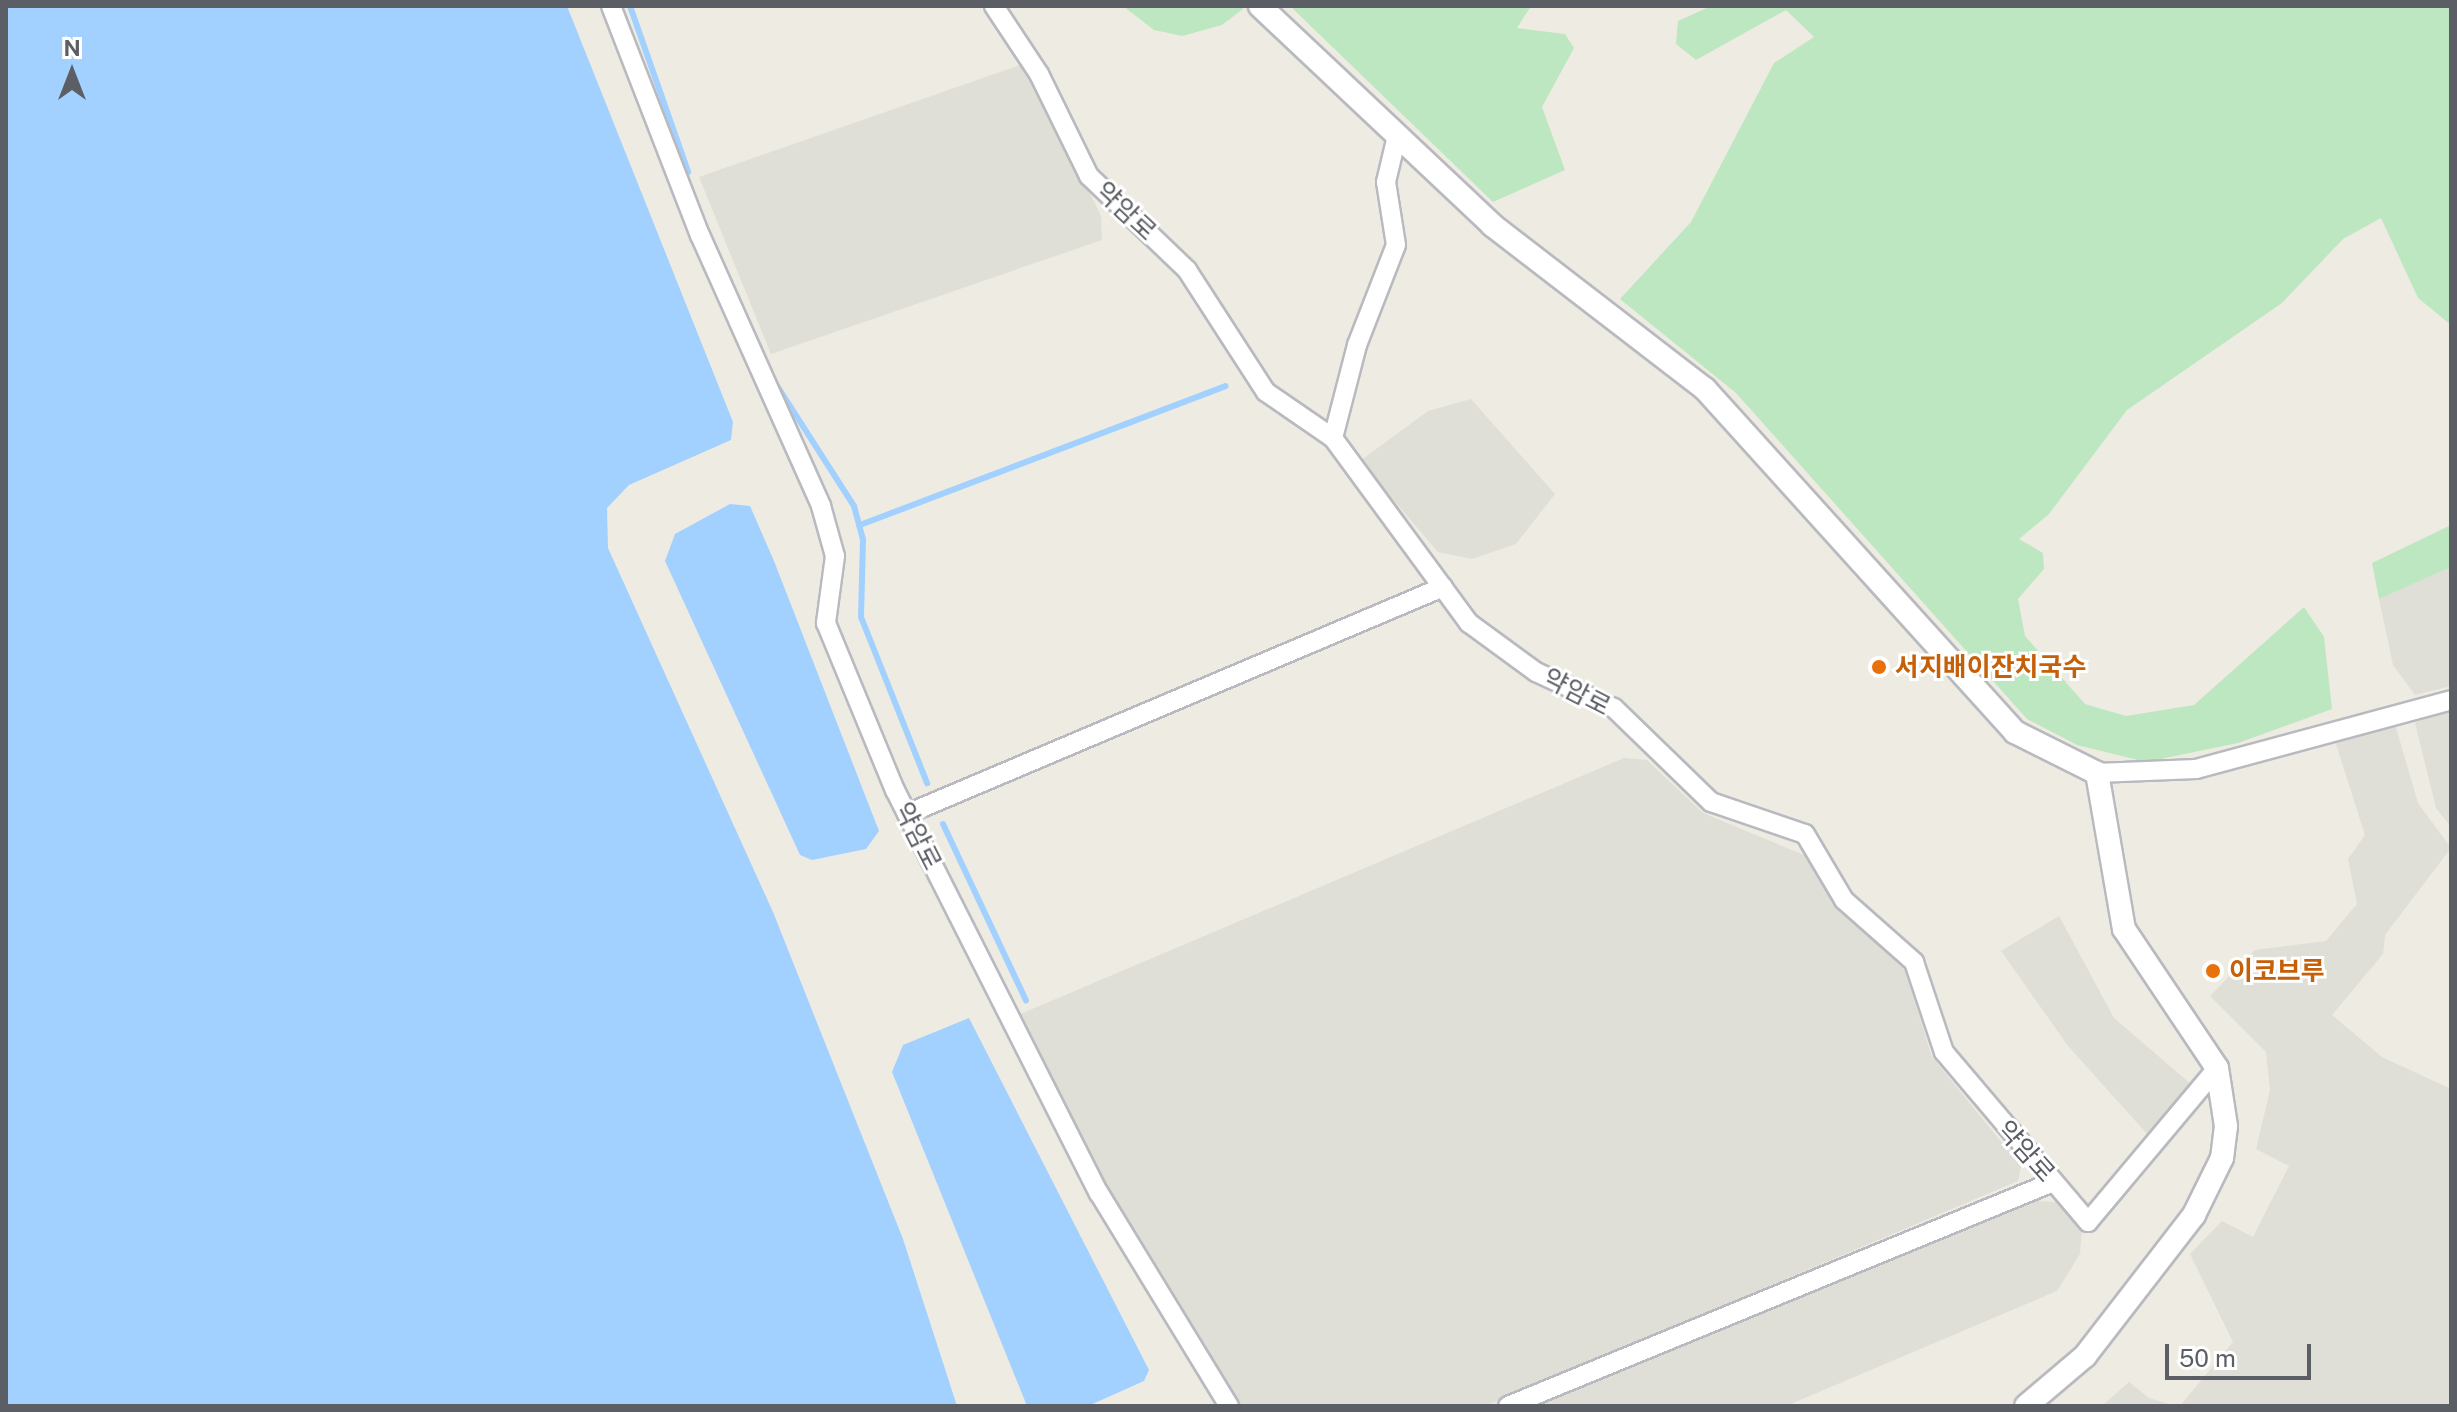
<!DOCTYPE html>
<html>
<head>
<meta charset="utf-8">
<style>
	body { margin:0 }
	#map { position:relative; width:2457px; height:1412px; overflow:hidden; background:#eeece2; font-family:"Public Sans","Noto Sans KR",sans-serif }
	div>[style] { position:absolute }
	.industrial>* { inset:0; background:#dfded7 }
	.green>* { inset:0; background:#bde7c0 }
	.water>* { inset:0; background:#a2d0ff }
	.stream>* { height:6px; margin:-3px; padding:0 3px; transform-origin:3px; border-radius:3px; background:#a2d0ff }
	.roads { filter:drop-shadow(2px 0 #b8babf) drop-shadow(-2px 0 #b8babf) drop-shadow(0 2px #b8babf) drop-shadow(0 -2px #b8babf) }
	.minor>* { height:18px; margin:-9px; padding:0 9px; transform-origin:9px; border-radius:9px; background:#fff }
	.tertiary>* { height:22px; margin:-11px; padding:0 11px; transform-origin:11px; border-radius:11px; background:#fff }
	.dots>* { width:22px; height:22px; translate:-50% -50%; box-sizing:border-box; border:4px solid #fff; border-radius:50% }
	span { translate:-50% -50%; white-space:nowrap; text-align:center; line-height:1.15; -webkit-text-stroke:6px #fff; paint-order:stroke }
	.street-label { font-size:26px; color:#5b5e64 }
	.food-label { font-size:26px; color:#c56008; font-weight:700 }
	.left { translate:0 -50%; text-align:left }
	.frame { position:absolute; inset:0; border:8px solid #5b5e64; pointer-events:none }
	.north { position:absolute; left:32px; top:32px; width:80px; height:80px; -webkit-text-stroke:6px #fff; paint-order:stroke; rotate:0deg; font-size:22px; font-weight:700; line-height:32px; text-align:center; color:#5b5e64 }
	.north::after { content:''; display:block; margin:auto; width:28px; height:36px; background:#5b5e64; clip-path:polygon(50% 0,100% 100%,50% 72%,0 100%) }
	.scale { position:absolute; left:2165px; top:1344px; width:146px; height:36px; box-sizing:border-box; border:4px solid #5b5e64; border-top:0; padding-left:10px; font-size:24px; line-height:28px; white-space:nowrap; color:#5b5e64; -webkit-text-stroke:6px #fff; paint-order:stroke }
</style>
</head>
<body>
<div id="map">
	<div class="industrial">
		<div style="clip-path:polygon(1026px 63px,1101px 216px,1102px 240px,771px 354px,699px 177px)"></div>
		<div style="clip-path:polygon(1471px 399px,1555px 494px,1516px 544px,1472px 559px,1438px 552px,1360px 461px,1428px 411px)"></div>
		<div style="clip-path:polygon(2451px 567px,2451px 686px,2415px 695px,2393px 665px,2379px 599px)"></div>
		<div style="clip-path:polygon(2451px 708px,2451px 827px,2436px 808px,2415px 723px)"></div>
		<div style="clip-path:polygon(2395px 724px,2418px 803px,2451px 848px,2385px 935px,2383px 954px,2332px 1015px,2382px 1057px,2451px 1089px,2451px 1406px,2180px 1406px,2233px 1342px,2190px 1254px,2222px 1221px,2253px 1237px,2289px 1166px,2256px 1149px,2270px 1090px,2266px 1052px,2210px 996px,2255px 950px,2326px 941px,2357px 904px,2348px 859px,2365px 835px,2335px 741px)"></div>
		<div style="clip-path:polygon(1624px 758px,1647px 760px,1703px 813px,1804px 855px,1841px 911px,1905px 970px,1932px 1057px,2021px 1166px,2018px 1181px,1485px 1406px,1236px 1406px,1147px 1263px,1018px 1015px)"></div>
		<div style="clip-path:polygon(2059px 916px,2114px 1018px,2192px 1085px,2149px 1136px,2068px 1046px,2001px 951px)"></div>
		<div style="clip-path:polygon(2037px 1201px,2055px 1202px,2082px 1226px,2080px 1254px,2057px 1291px,1786px 1406px,1522px 1406px,1994px 1211px)"></div>
		<div style="clip-path:polygon(2129px 1382px,2149px 1398px,2176px 1406px,2102px 1406px)"></div>
	</div>
	<div class="green">
		<div style="clip-path:polygon(1123px 6px,1242px 6px,1243px 9px,1222px 25px,1182px 36px,1154px 30px)"></div>
		<div style="clip-path:polygon(1290px 6px,1531px 6px,1517px 28px,1565px 34px,1574px 48px,1542px 107px,1565px 170px,1493px 202px)"></div>
		<div style="clip-path:polygon(1711px 6px,2451px 6px,2451px 325px,2418px 298px,2381px 218px,2343px 239px,2282px 303px,2127px 410px,2049px 514px,2019px 539px,2043px 553px,2044px 569px,2018px 599px,2025px 636px,2085px 704px,2126px 716px,2194px 705px,2304px 607px,2324px 637px,2332px 709px,2238px 743px,2146px 762px,2077px 745px,2027px 719px,1736px 393px,1620px 299px,1691px 222px,1774px 63px,1814px 37px,1786px 10px,1696px 60px,1676px 44px,1678px 21px)"></div>
		<div style="clip-path:polygon(2451px 525px,2451px 567px,2379px 599px,2372px 563px)"></div>
	</div>
	<div class="water">
		<div style="clip-path:polygon(6px 6px,567px 6px,733px 422px,731px 440px,629px 485px,607px 508px,608px 548px,773px 912px,903px 1239px,957px 1406px,6px 1406px)"></div>
		<div style="clip-path:polygon(730px 504px,750px 506px,774px 561px,879px 831px,866px 849px,812px 860px,800px 855px,665px 561px,675px 534px)"></div>
		<div style="clip-path:polygon(969px 1018px,1149px 1370px,1144px 1381px,1088px 1406px,1027px 1406px,892px 1072px,903px 1045px)"></div>
	</div>
	<div class="stream">
		<div style="left:630px;top:6px;width:176px;rotate:70.7deg"></div>
		<div style="left:774px;top:381px;width:148px;rotate:57.4deg"></div>
		<div style="left:854px;top:506px;width:35px;rotate:75deg"></div>
		<div style="left:863px;top:540px;width:77px;rotate:91.5deg"></div>
		<div style="left:861px;top:617px;width:179px;rotate:68.3deg"></div>
		<div style="left:860px;top:525px;width:391px;rotate:-20.8deg"></div>
		<div style="left:943px;top:824px;width:195px;rotate:64.8deg"></div>
	</div>
	<div class="roads">
		<div class="minor">
			<div style="left:611px;top:6px;width:246px;rotate:68.8deg"></div>
			<div style="left:700px;top:235px;width:297px;rotate:65.9deg"></div>
			<div style="left:821px;top:506px;width:52px;rotate:74.4deg"></div>
			<div style="left:835px;top:556px;width:68px;rotate:97.7deg"></div>
			<div style="left:826px;top:623px;width:181px;rotate:67.6deg"></div>
			<div style="left:895px;top:790px;width:452px;rotate:63.2deg"></div>
			<div style="left:1099px;top:1193px;width:250px;rotate:58.6deg"></div>
			<div style="left:994px;top:6px;width:82px;rotate:56.5deg"></div>
			<div style="left:1039px;top:74px;width:114px;rotate:63.9deg"></div>
			<div style="left:1089px;top:176px;width:136px;rotate:43.8deg"></div>
			<div style="left:1187px;top:270px;width:145px;rotate:57.1deg"></div>
			<div style="left:1266px;top:392px;width:81px;rotate:34.5deg"></div>
			<div style="left:1333px;top:438px;width:230px;rotate:53.7deg"></div>
			<div style="left:1469px;top:623px;width:83px;rotate:36.2deg"></div>
			<div style="left:1536px;top:672px;width:86px;rotate:24.8deg"></div>
			<div style="left:1614px;top:708px;width:135px;rotate:44.1deg"></div>
			<div style="left:1711px;top:802px;width:99px;rotate:18.8deg"></div>
			<div style="left:1805px;top:834px;width:77px;rotate:59.4deg"></div>
			<div style="left:1844px;top:900px;width:94px;rotate:41.5deg"></div>
			<div style="left:1914px;top:962px;width:95px;rotate:71.6deg"></div>
			<div style="left:1944px;top:1052px;width:223px;rotate:49.7deg"></div>
			<div style="left:2088px;top:1222px;width:201px;rotate:-50deg"></div>
			<div style="left:1333px;top:438px;width:96px;rotate:-75.5deg"></div>
			<div style="left:1357px;top:345px;width:107px;rotate:-68.7deg"></div>
			<div style="left:1396px;top:245px;width:64px;rotate:-99deg"></div>
			<div style="left:1386px;top:182px;width:47px;rotate:-76.6deg"></div>
			<div style="left:2097px;top:773px;width:99px;rotate:-2.3deg"></div>
			<div style="left:2196px;top:769px;width:264px;rotate:-15.1deg"></div>
			<div style="left:907px;top:814px;width:582px;rotate:-22.95deg"></div>
			<div style="left:1508px;top:1406px;width:589px;rotate:-22.34deg"></div>
		</div>
		<div class="tertiary">
			<div style="left:1260px;top:6px;width:319px;rotate:43.3deg"></div>
			<div style="left:1492px;top:225px;width:269px;rotate:37.6deg"></div>
			<div style="left:1705px;top:389px;width:462px;rotate:47.9deg"></div>
			<div style="left:2015px;top:732px;width:92px;rotate:26.6deg"></div>
			<div style="left:2097px;top:773px;width:158px;rotate:80.2deg"></div>
			<div style="left:2124px;top:929px;width:167px;rotate:56.2deg"></div>
			<div style="left:2217px;top:1068px;width:59px;rotate:81.2deg"></div>
			<div style="left:2226px;top:1126px;width:32px;rotate:97deg"></div>
			<div style="left:2222px;top:1158px;width:64px;rotate:116.2deg"></div>
			<div style="left:2194px;top:1215px;width:178px;rotate:127.7deg"></div>
			<div style="left:2085px;top:1356px;width:77px;rotate:139.7deg"></div>
		</div>
	</div>
	<div class="dots">
		<div style="left:1879px;top:667px;background:#e8710a"></div>
		<div style="left:2213px;top:971px;background:#e8710a"></div>
	</div>
	<div class="street-label">
		<span style="left:1126px;top:211px;rotate:43deg">약암로</span>
		<span style="left:1577px;top:692px;rotate:27deg">약암로</span>
		<span style="left:918px;top:836px;rotate:63deg">약암로</span>
		<span style="left:2026px;top:1151px;rotate:48deg">약암로</span>
	</div>
	<div class="food-label">
		<span class="left" style="left:1895px;top:667px">서지배이잔치국수</span>
		<span class="left" style="left:2229px;top:971px">이코브루</span>
	</div>
	<div class="frame"></div>
	<div class="north">N</div>
	<div class="scale">50 m</div>
</div>
</body>
</html>
